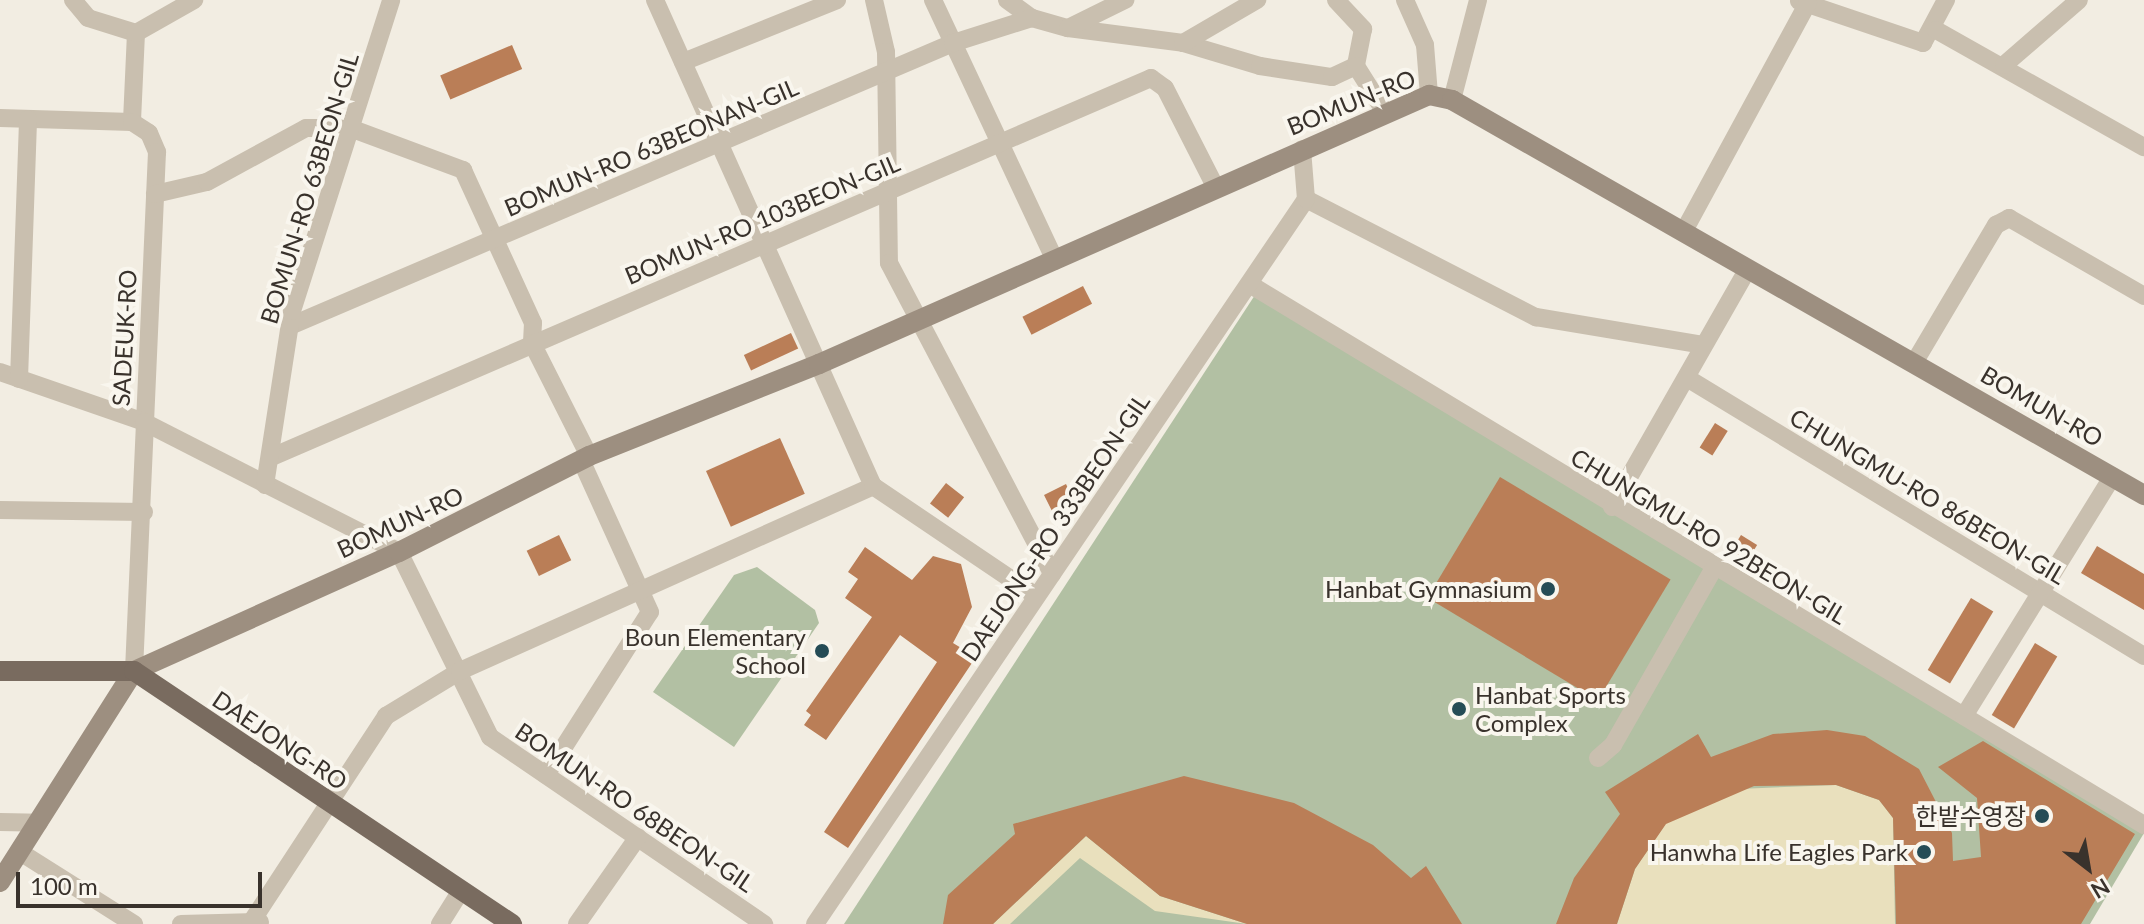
<!DOCTYPE html>
<html>
<head>
<meta charset="utf-8">
<style>
	body { margin:0 }
	#map { position:relative; width:2144px; height:924px; overflow:hidden; background:#f2ede2; font-family:Lato,"Noto Sans KR",sans-serif }
	div>[style] { position:absolute }
	.green>* { inset:0; background:#b2c0a3 }
	.sand>* { inset:0; background:#e9e0bd }
	.building>* { inset:0; background:#ba7e57; transform-origin:0 0 }
	.street>* { height:18px; margin:-9px; padding:0 9px; transform-origin:9px; border-radius:9px; background:#c9bfaf }
	.secondary>* { height:20px; margin:-10px; padding:0 10px; transform-origin:10px; border-radius:10px; background:#9d8f80 }
	.primary>* { height:20px; margin:-10px; padding:0 10px; transform-origin:10px; border-radius:10px; background:#796b5f }
	.dots>* { width:22px; height:22px; translate:-50% -50%; box-sizing:border-box; border:4px solid #f9f6ee; border-radius:50% }
	span { translate:-50% -50%; white-space:nowrap; text-align:center; line-height:1.15; -webkit-text-stroke:8px #f9f6ee; paint-order:stroke }
	.street-label { font-size:24px; color:#39322c }
	.poi-label { font-size:24px; color:#39322c }
	.right { translate:-100% -50%; text-align:right }
	.left { translate:0 -50%; text-align:left }
	.north { position:absolute; left:2048px; top:828px; width:80px; height:80px; -webkit-text-stroke:6px #f9f6ee; paint-order:stroke; rotate:149deg; font-size:22px; font-weight:700; line-height:32px; text-align:center; color:#39322c }
	.north::after { content:''; display:block; margin:auto; width:28px; height:36px; background:#39322c; clip-path:polygon(50% 0,100% 100%,50% 72%,0 100%) }
	.scale { position:absolute; left:16px; top:872px; width:246px; height:36px; box-sizing:border-box; border:4px solid #39322c; border-top:0; padding-left:10px; font-size:24px; line-height:28px; white-space:nowrap; color:#39322c; -webkit-text-stroke:6px #f9f6ee; paint-order:stroke }
</style>
</head>
<body>
<div id="map">
	<div class="green">
		<div style="clip-path:polygon(1255px 295px,2144px 833px,2090px 924px,844px 924px)"></div>
		<div style="clip-path:polygon(757px 567px,815px 610px,819px 623px,734px 747px,653px 692px,734px 575px)"></div>
	</div>
	<div class="sand">
		<div style="clip-path:polygon(1836px 785px,1879px 800px,1893px 818px,1895px 924px,1617px 924px,1635px 869px,1666px 823px,1738px 789px)"></div>
		<div style="clip-path:polygon(1086px 836px,1160px 896px,1247px 924px,1155px 911px,1080px 858px,1010px 924px,993px 924px)"></div>
	</div>
	<div class="building">
		<div style="left:512px;top:45px;width:26px;height:78px;rotate:67deg"></div>
		<div style="left:1083px;top:286px;width:20px;height:68px;rotate:63deg"></div>
		<div style="left:791px;top:333px;width:17px;height:52px;rotate:65deg"></div>
		<div style="left:1715px;top:423px;width:15px;height:29px;rotate:32deg"></div>
		<div style="left:780px;top:438px;width:61px;height:81px;rotate:66deg"></div>
		<div style="left:1500px;top:477px;width:199px;height:141px;rotate:31deg"></div>
		<div style="left:946px;top:483px;width:23px;height:26px;rotate:38deg"></div>
		<div style="clip-path:polygon(1066px 484px,1076px 505px,1069px 509px,1073px 518px,1059px 525px,1044px 495px)"></div>
		<div style="left:559px;top:535px;width:28px;height:36px;rotate:64deg"></div>
		<div style="left:1741px;top:535px;width:19px;height:27px;rotate:32deg"></div>
		<div style="clip-path:polygon(2097px 546px,2144px 574px,2144px 610px,2081px 573px)"></div>
		<div style="clip-path:polygon(865px 547px,912px 580px,933px 556px,961px 564px,972px 607px,953px 643px,976px 657px,848px 848px,824px 832px,937px 662px,900px 635px,826px 740px,804px 725px,811px 715px,806px 711px,872px 617px,845px 598px,858px 579px,848px 572px)"></div>
		<div style="left:1971px;top:598px;width:26px;height:84px;rotate:31deg"></div>
		<div style="left:2035px;top:643px;width:26px;height:84px;rotate:31deg"></div>
		<div style="clip-path:polygon(1827px 730px,1865px 736px,1919px 769px,1952px 833px,1953px 861px,1981px 857px,1977px 798px,1938px 767px,1983px 741px,2135px 834px,2081px 924px,1896px 924px,1893px 818px,1879px 800px,1836px 785px,1754px 786px,1666px 824px,1635px 869px,1617px 924px,1556px 924px,1574px 878px,1620px 814px,1605px 792px,1698px 734px,1711px 757px,1773px 734px)"></div>
		<div style="clip-path:polygon(1184px 776px,1294px 803px,1373px 845px,1411px 878px,1426px 866px,1462px 924px,1247px 924px,1160px 896px,1086px 836px,993px 924px,943px 924px,948px 895px,1015px 834px,1013px 824px)"></div>
	</div>
	<div class="street">
		<div style="left:73px;top:0;width:23px;rotate:50deg"></div>
		<div style="left:88px;top:18px;width:50px;rotate:17.4deg"></div>
		<div style="left:136px;top:33px;width:89px;rotate:92.6deg"></div>
		<div style="left:655px;top:0;width:533px;rotate:65.84deg"></div>
		<div style="left:874px;top:0;width:53px;rotate:77deg"></div>
		<div style="left:886px;top:52px;width:211px;rotate:89.2deg"></div>
		<div style="left:889px;top:263px;width:351px;rotate:62.3deg"></div>
		<div style="left:933px;top:0;width:288px;rotate:64.9deg"></div>
		<div style="left:1007px;top:0;width:31px;rotate:36deg"></div>
		<div style="left:1032px;top:18px;width:37px;rotate:16deg"></div>
		<div style="left:1068px;top:28px;width:116px;rotate:7.4deg"></div>
		<div style="left:1183px;top:43px;width:80px;rotate:16.6deg"></div>
		<div style="left:1260px;top:66px;width:73px;rotate:8.7deg"></div>
		<div style="left:1332px;top:77px;width:26px;rotate:-25deg"></div>
		<div style="left:1336px;top:0;width:40px;rotate:47deg"></div>
		<div style="left:1363px;top:29px;width:38px;rotate:101deg"></div>
		<div style="left:1356px;top:66px;width:54px;rotate:57.8deg"></div>
		<div style="left:1405px;top:0;width:49px;rotate:66deg"></div>
		<div style="left:1425px;top:45px;width:50px;rotate:85.4deg"></div>
		<div style="left:1799px;top:1px;width:131px;rotate:18.7deg"></div>
		<div style="left:1923px;top:43px;width:49px;rotate:-61.9deg"></div>
		<div style="left:1068px;top:28px;width:64px;rotate:-26.2deg"></div>
		<div style="left:1936px;top:30px;width:239px;rotate:29.4deg"></div>
		<div style="left:136px;top:33px;width:67px;rotate:-29.6deg"></div>
		<div style="left:1183px;top:43px;width:86px;rotate:-30.2deg"></div>
		<div style="left:683px;top:62px;width:166px;rotate:-21.9deg"></div>
		<div style="left:2004px;top:65px;width:99px;rotate:-40.9deg"></div>
		<div style="left:1452px;top:100px;width:103px;rotate:-75.4deg"></div>
		<div style="left:0;top:118px;width:132px;rotate:1.7deg"></div>
		<div style="left:132px;top:122px;width:20px;rotate:33deg"></div>
		<div style="left:149px;top:133px;width:21px;rotate:67deg"></div>
		<div style="left:157px;top:152px;width:520px;rotate:92.54deg"></div>
		<div style="left:155px;top:194px;width:53px;rotate:-13deg"></div>
		<div style="left:207px;top:182px;width:113px;rotate:-28.6deg"></div>
		<div style="left:306px;top:128px;width:44px"></div>
		<div style="left:350px;top:128px;width:121px;rotate:20.4deg"></div>
		<div style="left:463px;top:170px;width:168px;rotate:65.4deg"></div>
		<div style="left:533px;top:323px;width:20px;rotate:93deg"></div>
		<div style="left:532px;top:343px;width:127px;rotate:63.2deg"></div>
		<div style="left:1306px;top:199px;width:259px;rotate:27.2deg"></div>
		<div style="left:1536px;top:317px;width:169px;rotate:9.5deg"></div>
		<div style="left:1684px;top:231px;width:260px;rotate:-61.5deg"></div>
		<div style="left:1251px;top:285px;width:1044px;rotate:31.16deg"></div>
		<div style="left:290px;top:326px;width:721px;rotate:-23.12deg"></div>
		<div style="left:953px;top:43px;width:83px;rotate:-17.6deg"></div>
		<div style="left:1914px;top:363px;width:161px;rotate:-59.3deg"></div>
		<div style="left:1996px;top:225px;width:15px;rotate:-28deg"></div>
		<div style="left:2009px;top:218px;width:156px;rotate:30deg"></div>
		<div style="left:0;top:372px;width:152px;rotate:19.1deg"></div>
		<div style="left:144px;top:422px;width:286px;rotate:27deg"></div>
		<div style="left:399px;top:552px;width:206px;rotate:63.8deg"></div>
		<div style="left:490px;top:737px;width:332px;rotate:34.3deg"></div>
		<div style="left:1687px;top:378px;width:535px;rotate:31.31deg"></div>
		<div style="left:19px;top:379px;width:260px;rotate:-88deg"></div>
		<div style="left:274px;top:456px;width:955px;rotate:-23.32deg"></div>
		<div style="left:1151px;top:78px;width:17px;rotate:36deg"></div>
		<div style="left:1165px;top:88px;width:112px;rotate:63deg"></div>
		<div style="left:265px;top:485px;width:176px;rotate:-81.2deg"></div>
		<div style="left:292px;top:311px;width:326px;rotate:-72.3deg"></div>
		<div style="left:1612px;top:507px;width:274px;rotate:-60.3deg"></div>
		<div style="left:0;top:510px;width:144px;rotate:0.8deg"></div>
		<div style="left:1964px;top:716px;width:282px;rotate:-58.2deg"></div>
		<div style="left:1598px;top:758px;width:20px;rotate:-41deg"></div>
		<div style="left:1613px;top:745px;width:204px;rotate:-60.3deg"></div>
		<div style="left:546px;top:775px;width:193px;rotate:-57.5deg"></div>
		<div style="left:650px;top:612px;width:165px;rotate:-114.4deg"></div>
		<div style="left:0;top:822px;width:39px;rotate:1deg"></div>
		<div style="left:20px;top:852px;width:135px;rotate:32.3deg"></div>
		<div style="left:181px;top:924px;width:79px;rotate:-1.5deg"></div>
		<div style="left:250px;top:924px;width:249px;rotate:-56.8deg"></div>
		<div style="left:386px;top:716px;width:87px;rotate:-31.3deg"></div>
		<div style="left:460px;top:671px;width:453px;rotate:-24.1deg"></div>
		<div style="left:873px;top:486px;width:197px;rotate:34deg"></div>
		<div style="left:440px;top:924px;width:39px;rotate:-58deg"></div>
		<div style="left:577px;top:924px;width:106px;rotate:-55deg"></div>
		<div style="left:815px;top:924px;width:876px;rotate:-55.89deg"></div>
		<div style="left:1306px;top:199px;width:50px;rotate:-94.6deg"></div>
	</div>
	<div class="secondary">
		<div style="left:0;top:882px;width:250px;rotate:-57.6deg"></div>
		<div style="left:134px;top:671px;width:290px;rotate:-24.2deg"></div>
		<div style="left:399px;top:552px;width:213px;rotate:-26.8deg"></div>
		<div style="left:589px;top:456px;width:248px;rotate:-21.8deg"></div>
		<div style="left:819px;top:364px;width:667px;rotate:-23.8deg"></div>
		<div style="left:1429px;top:95px;width:24px;rotate:12deg"></div>
		<div style="left:1452px;top:100px;width:797px;rotate:29.72deg"></div>
	</div>
	<div class="primary">
		<div style="left:0;top:671px;width:134px"></div>
		<div style="left:134px;top:671px;width:455px;rotate:33.8deg"></div>
	</div>
	<div class="dots">
		<div style="left:1548px;top:589px;background:#254c56"></div>
		<div style="left:822px;top:651px;background:#254c56"></div>
		<div style="left:1459px;top:709px;background:#254c56"></div>
		<div style="left:2042px;top:816px;background:#254c56"></div>
		<div style="left:1924px;top:852px;background:#254c56"></div>
	</div>
	<div class="street-label">
		<span style="left:1351px;top:102px;rotate:-22deg">BOMUN-RO</span>
		<span style="left:651px;top:147px;rotate:-23deg">BOMUN-RO 63BEONAN-GIL</span>
		<span style="left:309px;top:188px;rotate:-73deg">BOMUN-RO 63BEON-GIL</span>
		<span style="left:762px;top:219px;rotate:-23deg">BOMUN-RO 103BEON-GIL</span>
		<span style="left:124px;top:338px;rotate:-87deg">SADEUK-RO</span>
		<span style="left:2042px;top:406px;rotate:30deg">BOMUN-RO</span>
		<span style="left:1928px;top:496px;rotate:31deg">CHUNGMU-RO 86BEON-GIL</span>
		<span style="left:400px;top:522px;rotate:-25deg">BOMUN-RO</span>
		<span style="left:1055px;top:527px;rotate:-56deg">DAEJONG-RO 333BEON-GIL</span>
		<span style="left:1709px;top:536px;rotate:31deg">CHUNGMU-RO 92BEON-GIL</span>
		<span style="left:280px;top:740px;rotate:34deg">DAEJONG-RO</span>
		<span style="left:635px;top:807px;rotate:34deg">BOMUN-RO 68BEON-GIL</span>
	</div>
	<div class="poi-label">
		<span class="right" style="left:1532px;top:589px">Hanbat Gymnasium</span>
		<span class="right" style="left:806px;top:651px">Boun Elementary<br>School</span>
		<span class="left" style="left:1475px;top:709px">Hanbat Sports<br>Complex</span>
		<span class="right" style="left:2026px;top:816px">한밭수영장</span>
		<span class="right" style="left:1908px;top:852px">Hanwha Life Eagles Park</span>
	</div>
	<div class="north">N</div>
	<div class="scale">100 m</div>
</div>
</body>
</html>
